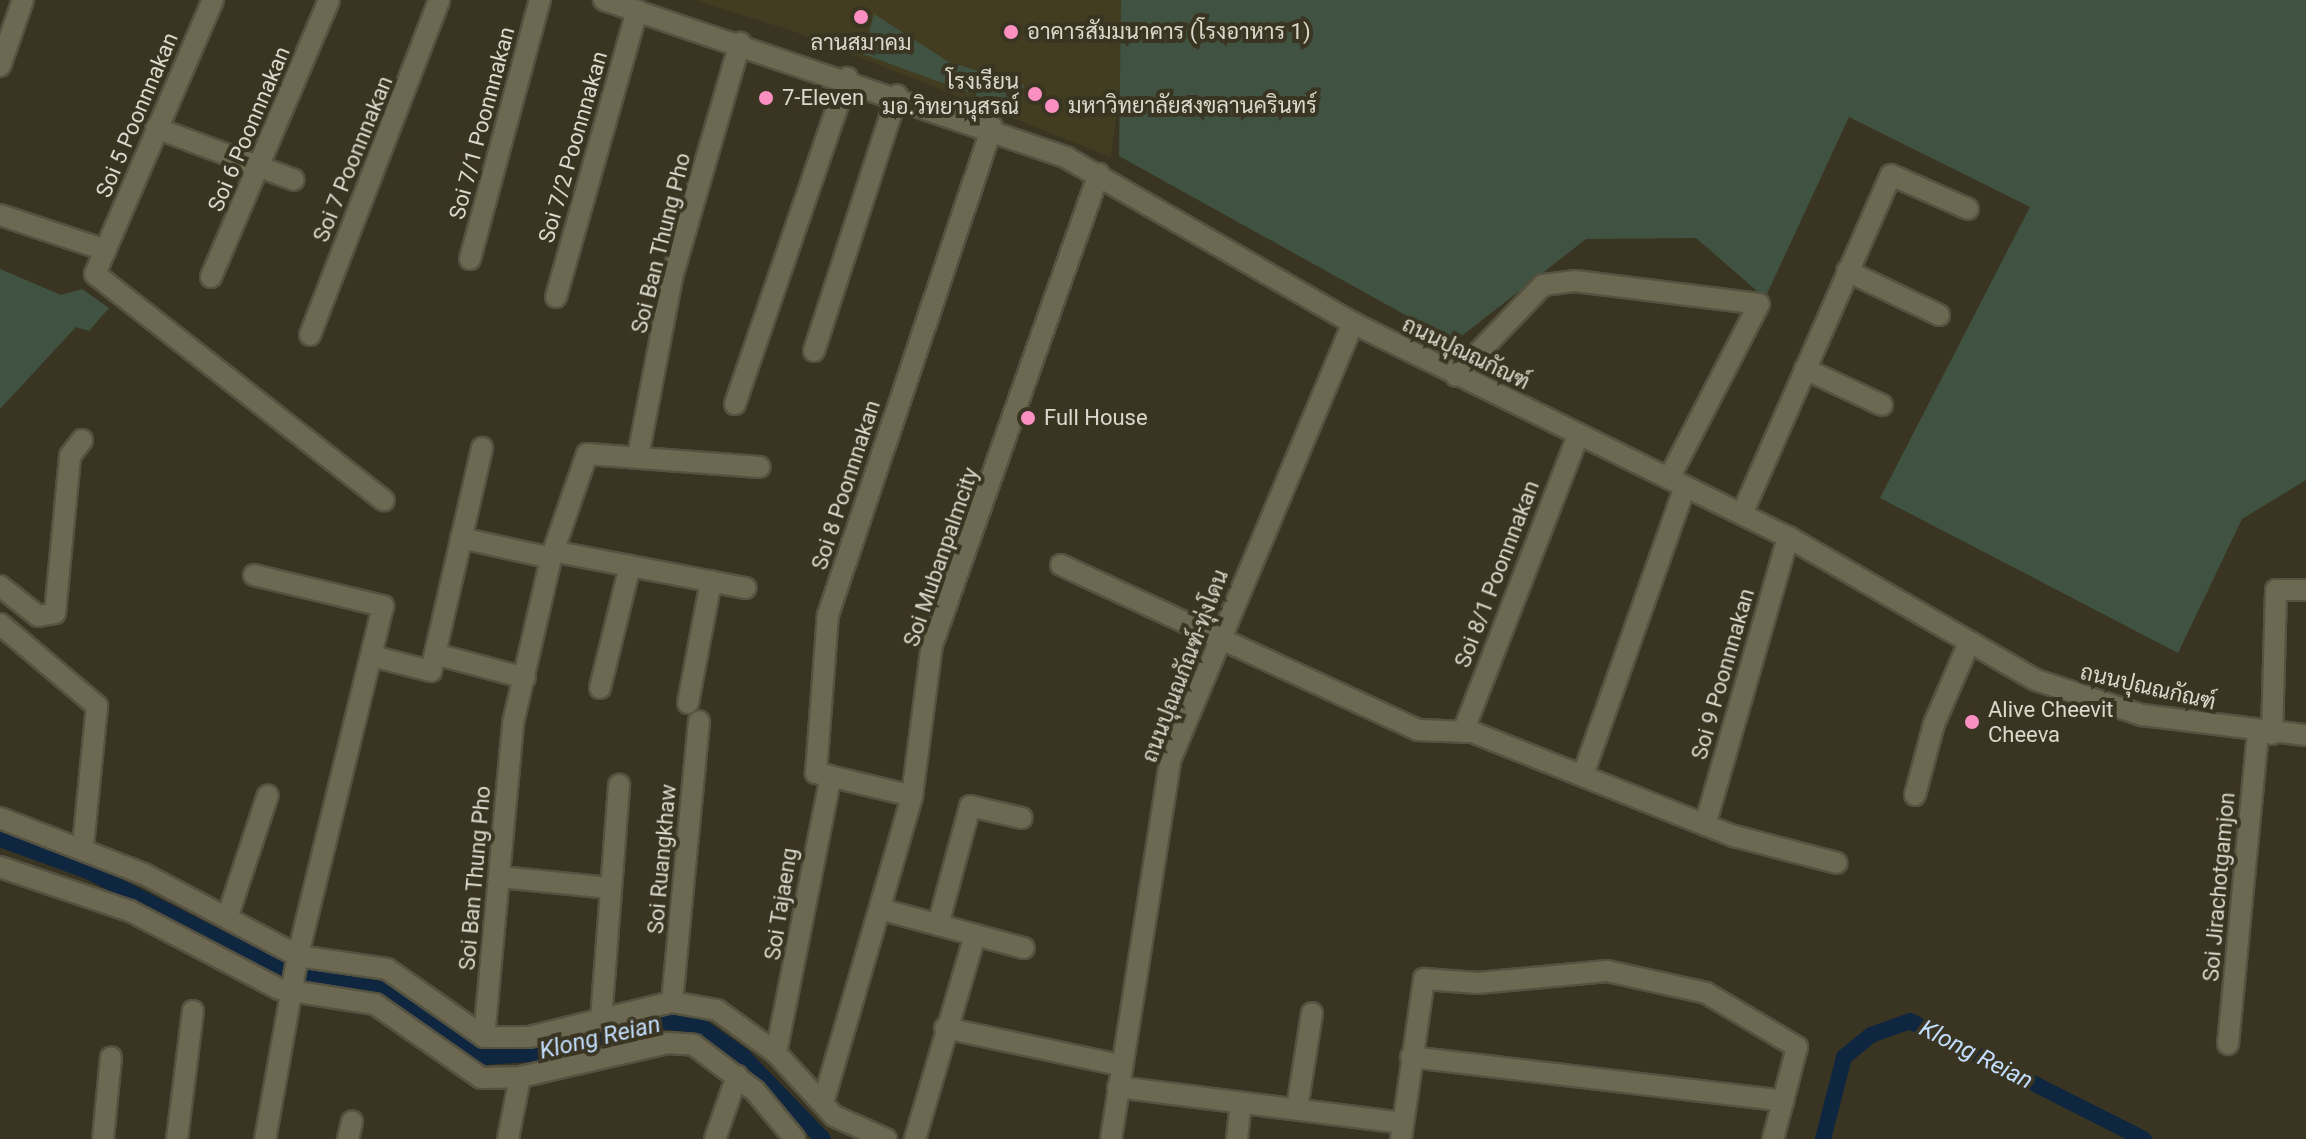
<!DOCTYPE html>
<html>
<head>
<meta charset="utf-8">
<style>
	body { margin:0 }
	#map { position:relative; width:2306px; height:1139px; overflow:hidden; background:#3a3522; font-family:Roboto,Sarabun,sans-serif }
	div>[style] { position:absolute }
	.built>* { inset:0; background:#423c21 }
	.green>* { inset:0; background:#405241 }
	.canal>* { height:16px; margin:-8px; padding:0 8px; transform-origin:8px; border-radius:8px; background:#0e2640 }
	.roads { filter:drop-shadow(2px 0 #555241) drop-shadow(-2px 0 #555241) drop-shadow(0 2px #555241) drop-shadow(0 -2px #555241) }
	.minor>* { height:20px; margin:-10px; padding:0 10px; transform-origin:10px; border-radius:10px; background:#6c6852 }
	.dots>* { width:22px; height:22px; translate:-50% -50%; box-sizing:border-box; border:4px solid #3a3522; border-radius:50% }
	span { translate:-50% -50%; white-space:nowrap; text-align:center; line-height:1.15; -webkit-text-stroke:8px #3a3522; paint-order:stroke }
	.poi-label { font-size:22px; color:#dbd9cd }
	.left { translate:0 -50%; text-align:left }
	.right { translate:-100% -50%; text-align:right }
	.street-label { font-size:22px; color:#dbd9cd }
	.water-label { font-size:24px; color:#c2ddfd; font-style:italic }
</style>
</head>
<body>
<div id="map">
	<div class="built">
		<div style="clip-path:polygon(695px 0,1131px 0,1111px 157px,793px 31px)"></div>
	</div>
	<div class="green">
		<div style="clip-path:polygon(1121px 0,2306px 0,2306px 480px,2242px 519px,2178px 653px,1880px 498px,2030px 207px,1849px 117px,1765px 298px,1696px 238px,1586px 239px,1454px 342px,1119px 156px)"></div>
		<div style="clip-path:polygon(874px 14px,949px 62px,1024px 85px,1019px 111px,863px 54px)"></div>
		<div style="clip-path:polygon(0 269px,61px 295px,82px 289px,109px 308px,89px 331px,76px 327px,0 409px)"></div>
	</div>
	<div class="canal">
		<div style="left:0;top:839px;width:96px;rotate:20.1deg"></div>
		<div style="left:90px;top:872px;width:216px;rotate:27deg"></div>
		<div style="left:282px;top:970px;width:100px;rotate:9.7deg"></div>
		<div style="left:381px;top:987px;width:125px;rotate:34.2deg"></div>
		<div style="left:484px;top:1057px;width:59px;rotate:-3.9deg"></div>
		<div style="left:543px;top:1053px;width:120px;rotate:-15.4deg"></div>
		<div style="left:659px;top:1021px;width:40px;rotate:5.7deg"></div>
		<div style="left:699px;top:1025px;width:54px;rotate:35.2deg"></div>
		<div style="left:743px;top:1056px;width:115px;rotate:46.1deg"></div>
		<div style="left:1823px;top:1139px;width:85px;rotate:-75.6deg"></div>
		<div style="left:1844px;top:1057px;width:35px;rotate:-39deg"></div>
		<div style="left:1871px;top:1035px;width:41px;rotate:-19.7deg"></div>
		<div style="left:1910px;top:1021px;width:262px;rotate:26.8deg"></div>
	</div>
	<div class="roads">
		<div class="minor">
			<div style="left:213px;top:0;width:298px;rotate:113.3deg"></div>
			<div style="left:95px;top:274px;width:367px;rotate:38.1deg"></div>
			<div style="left:604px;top:0;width:489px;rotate:18.8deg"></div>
			<div style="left:1067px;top:158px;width:330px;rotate:30deg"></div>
			<div style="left:1353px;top:323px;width:485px;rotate:26.2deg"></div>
			<div style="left:1788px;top:537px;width:286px;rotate:30deg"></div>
			<div style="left:2036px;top:680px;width:112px;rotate:18.3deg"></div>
			<div style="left:2142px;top:715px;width:165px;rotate:7deg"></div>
			<div style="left:0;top:66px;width:70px;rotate:-70.8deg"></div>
			<div style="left:156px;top:128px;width:147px;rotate:20.6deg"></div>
			<div style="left:0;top:215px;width:111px;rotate:18.4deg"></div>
			<div style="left:470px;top:259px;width:268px;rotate:-74.9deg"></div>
			<div style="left:1847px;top:271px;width:102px;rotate:25.6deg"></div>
			<div style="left:211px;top:277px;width:301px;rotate:-66.9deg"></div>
			<div style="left:556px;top:297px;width:298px;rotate:-74.2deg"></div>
			<div style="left:310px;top:335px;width:359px;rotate:-68.9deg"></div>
			<div style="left:814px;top:351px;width:269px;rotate:-72deg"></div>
			<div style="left:1805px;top:369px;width:85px;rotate:25.1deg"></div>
			<div style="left:1456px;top:376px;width:126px;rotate:-46.3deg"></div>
			<div style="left:1543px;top:285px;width:32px;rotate:-7deg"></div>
			<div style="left:1575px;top:281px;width:185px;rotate:7.1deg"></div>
			<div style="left:1759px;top:304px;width:196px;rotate:117.3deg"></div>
			<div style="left:735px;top:404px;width:345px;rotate:-71deg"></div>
			<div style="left:638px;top:456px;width:182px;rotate:-79.2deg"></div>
			<div style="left:672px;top:277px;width:244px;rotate:-73.8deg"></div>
			<div style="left:1742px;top:514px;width:370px;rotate:-66.3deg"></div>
			<div style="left:1891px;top:175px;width:84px;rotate:23.8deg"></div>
			<div style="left:461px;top:538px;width:92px;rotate:12.5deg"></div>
			<div style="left:557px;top:552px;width:192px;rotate:10.8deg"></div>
			<div style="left:1061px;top:565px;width:393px;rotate:24.8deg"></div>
			<div style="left:1418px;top:730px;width:54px;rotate:2.1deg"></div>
			<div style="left:1472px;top:732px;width:282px;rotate:21.7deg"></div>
			<div style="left:1734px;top:836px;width:106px;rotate:14.7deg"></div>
			<div style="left:254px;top:575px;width:133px;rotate:13.5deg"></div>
			<div style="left:383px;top:606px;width:364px;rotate:103.7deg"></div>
			<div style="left:297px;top:960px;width:182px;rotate:100.1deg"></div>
			<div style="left:0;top:586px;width:48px;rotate:38.3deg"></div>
			<div style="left:38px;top:616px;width:17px;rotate:-10deg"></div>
			<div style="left:55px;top:613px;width:158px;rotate:-84.5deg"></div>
			<div style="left:70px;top:456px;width:20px;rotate:-53deg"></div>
			<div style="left:0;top:624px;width:127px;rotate:40.2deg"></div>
			<div style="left:97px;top:706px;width:141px;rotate:95.7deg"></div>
			<div style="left:435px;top:654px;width:93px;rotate:14.9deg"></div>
			<div style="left:372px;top:656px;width:61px;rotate:14.3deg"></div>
			<div style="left:431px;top:671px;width:229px;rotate:-77.1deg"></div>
			<div style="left:600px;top:688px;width:126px;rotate:-76.2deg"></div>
			<div style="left:688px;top:703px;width:124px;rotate:-79.3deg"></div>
			<div style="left:1463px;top:732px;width:318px;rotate:-68.8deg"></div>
			<div style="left:2272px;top:734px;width:144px;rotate:-88.4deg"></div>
			<div style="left:2276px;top:590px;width:30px"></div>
			<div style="left:1584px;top:772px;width:303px;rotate:-70.5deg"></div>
			<div style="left:1915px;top:795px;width:73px;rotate:-75deg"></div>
			<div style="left:1934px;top:724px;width:86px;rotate:-66.7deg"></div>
			<div style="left:912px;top:796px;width:99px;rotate:-166.5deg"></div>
			<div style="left:816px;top:773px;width:158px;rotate:-85.7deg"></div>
			<div style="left:828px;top:615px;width:515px;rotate:-71.42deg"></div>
			<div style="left:0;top:818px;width:155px;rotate:21.3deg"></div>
			<div style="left:144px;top:874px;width:174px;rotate:28deg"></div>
			<div style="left:298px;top:956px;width:90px;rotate:8.3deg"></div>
			<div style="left:387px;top:969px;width:118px;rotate:35deg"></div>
			<div style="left:484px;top:1037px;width:45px"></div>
			<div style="left:529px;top:1037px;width:147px;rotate:-13.8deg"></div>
			<div style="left:672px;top:1002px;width:46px;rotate:10.1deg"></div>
			<div style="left:717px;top:1010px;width:73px;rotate:36.1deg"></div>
			<div style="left:776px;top:1053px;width:86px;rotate:47.4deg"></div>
			<div style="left:834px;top:1116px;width:57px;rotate:23.9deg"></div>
			<div style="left:1705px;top:825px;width:300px;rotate:-73.9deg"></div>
			<div style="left:0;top:867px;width:137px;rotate:18.7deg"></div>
			<div style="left:130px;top:911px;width:168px;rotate:27.6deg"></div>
			<div style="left:279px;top:989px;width:97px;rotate:8.9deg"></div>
			<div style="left:375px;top:1004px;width:129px;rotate:34.9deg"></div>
			<div style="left:481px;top:1078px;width:39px;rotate:-1deg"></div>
			<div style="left:520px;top:1077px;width:152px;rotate:-12.9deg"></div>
			<div style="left:668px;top:1043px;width:26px;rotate:4deg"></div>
			<div style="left:694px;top:1045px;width:76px;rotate:37deg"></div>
			<div style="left:755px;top:1091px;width:62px;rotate:50.2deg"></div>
			<div style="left:500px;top:877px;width:111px;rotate:5.7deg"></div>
			<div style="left:880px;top:909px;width:149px;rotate:15.2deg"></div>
			<div style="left:228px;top:915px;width:126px;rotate:-71.6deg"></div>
			<div style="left:938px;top:925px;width:123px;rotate:-74.9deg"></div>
			<div style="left:970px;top:806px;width:53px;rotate:13deg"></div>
			<div style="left:672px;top:1002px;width:282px;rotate:-84.5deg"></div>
			<div style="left:601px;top:1020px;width:236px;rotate:-85.6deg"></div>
			<div style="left:945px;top:1028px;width:178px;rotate:12deg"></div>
			<div style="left:484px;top:1037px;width:315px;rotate:-84.7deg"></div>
			<div style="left:513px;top:723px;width:169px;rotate:-77deg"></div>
			<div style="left:551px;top:558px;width:110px;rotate:-70.9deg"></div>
			<div style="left:587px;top:454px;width:173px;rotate:4.3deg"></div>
			<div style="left:2228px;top:1044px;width:311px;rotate:-84.5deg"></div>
			<div style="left:776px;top:1053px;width:282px;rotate:-78.8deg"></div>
			<div style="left:831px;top:776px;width:11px;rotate:-170deg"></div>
			<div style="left:1411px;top:1057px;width:375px;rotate:6.7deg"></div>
			<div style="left:1118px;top:1087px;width:287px;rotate:7.2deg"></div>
			<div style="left:823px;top:1103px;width:320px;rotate:-73.8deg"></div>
			<div style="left:912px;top:796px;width:152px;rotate:-82.5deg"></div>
			<div style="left:932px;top:645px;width:500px;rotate:-70.5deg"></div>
			<div style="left:1297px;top:1108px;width:96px;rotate:-81deg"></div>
			<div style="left:103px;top:1139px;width:82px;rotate:-84.4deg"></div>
			<div style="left:177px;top:1139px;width:129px;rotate:-82.9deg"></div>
			<div style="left:348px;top:1139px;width:18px;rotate:-77deg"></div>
			<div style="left:508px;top:1139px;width:63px;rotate:-79deg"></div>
			<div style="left:715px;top:1139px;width:67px;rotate:-70.8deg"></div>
			<div style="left:915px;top:1139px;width:213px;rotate:-73.6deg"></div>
			<div style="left:1111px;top:1139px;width:386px;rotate:-81.1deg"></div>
			<div style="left:1171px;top:758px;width:472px;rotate:-67.3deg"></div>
			<div style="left:1237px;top:1139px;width:36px;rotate:-84deg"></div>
			<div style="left:1401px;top:1139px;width:162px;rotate:-81.8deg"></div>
			<div style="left:1424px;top:979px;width:54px;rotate:4.2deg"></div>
			<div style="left:1478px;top:983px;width:130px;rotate:-5.3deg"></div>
			<div style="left:1607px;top:971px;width:101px;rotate:12.5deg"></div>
			<div style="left:1706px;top:993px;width:106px;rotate:30.7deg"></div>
			<div style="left:1797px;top:1047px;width:95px;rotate:104.6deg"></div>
		</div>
	</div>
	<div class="dots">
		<div style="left:861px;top:17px;background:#fc8fc2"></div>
		<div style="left:1011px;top:32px;background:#fc8fc2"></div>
		<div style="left:1035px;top:94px;background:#fc8fc2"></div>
		<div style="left:766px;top:98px;background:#fc8fc2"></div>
		<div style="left:1052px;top:106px;background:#fc8fc2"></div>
		<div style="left:1028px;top:418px;background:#fc8fc2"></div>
		<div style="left:1972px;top:722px;background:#fc8fc2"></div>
	</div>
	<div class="poi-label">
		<span class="left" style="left:1027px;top:32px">อาคารสัมมนาคาร (โรงอาหาร 1)</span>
		<span style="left:861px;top:43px">ลานสมาคม</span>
		<span class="right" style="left:1019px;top:94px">โรงเรียน<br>มอ.วิทยานุสรณ์</span>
		<span class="left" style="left:782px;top:98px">7-Eleven</span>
		<span class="left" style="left:1068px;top:106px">มหาวิทยาลัยสงขลานครินทร์</span>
		<span class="left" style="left:1044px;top:418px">Full House</span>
		<span class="left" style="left:1988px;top:722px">Alive Cheevit<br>Cheeva</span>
	</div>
	<div class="street-label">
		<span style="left:137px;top:115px;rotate:-67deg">Soi 5 Poonnnakan</span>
		<span style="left:482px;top:123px;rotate:-75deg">Soi 7/1 Poonnnakan</span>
		<span style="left:249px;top:129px;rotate:-67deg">Soi 6 Poonnnakan</span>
		<span style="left:573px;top:147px;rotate:-74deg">Soi 7/2 Poonnnakan</span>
		<span style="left:353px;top:159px;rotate:-68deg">Soi 7 Poonnnakan</span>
		<span style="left:661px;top:243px;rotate:-76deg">Soi Ban Thung Pho</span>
		<span style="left:1466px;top:353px;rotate:26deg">ถนนปุณณกัณฑ์</span>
		<span style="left:846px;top:485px;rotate:-72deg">Soi 8 Poonnnakan</span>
		<span style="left:941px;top:557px;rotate:-71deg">Soi Mubanpalmcity</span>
		<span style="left:1497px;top:574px;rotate:-69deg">Soi 8/1 Poonnnakan</span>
		<span style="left:1185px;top:666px;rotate:-69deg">ถนนปุณณกัณฑ์-ทุ่งโดน</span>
		<span style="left:1723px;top:674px;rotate:-74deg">Soi 9 Poonnnakan</span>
		<span style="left:2148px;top:687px;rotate:13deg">ถนนปุณณกัณฑ์</span>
		<span style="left:662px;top:859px;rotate:-85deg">Soi Ruangkhaw</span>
		<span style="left:475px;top:878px;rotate:-85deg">Soi Ban Thung Pho</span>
		<span style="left:2219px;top:887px;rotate:-85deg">Soi Jirachotgamjon</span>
		<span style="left:781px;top:904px;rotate:-81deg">Soi Tajaeng</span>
	</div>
	<div class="water-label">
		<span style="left:600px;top:1038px;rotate:-13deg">Klong Reian</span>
		<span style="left:1976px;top:1055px;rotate:27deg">Klong Reian</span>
	</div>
</div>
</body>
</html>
